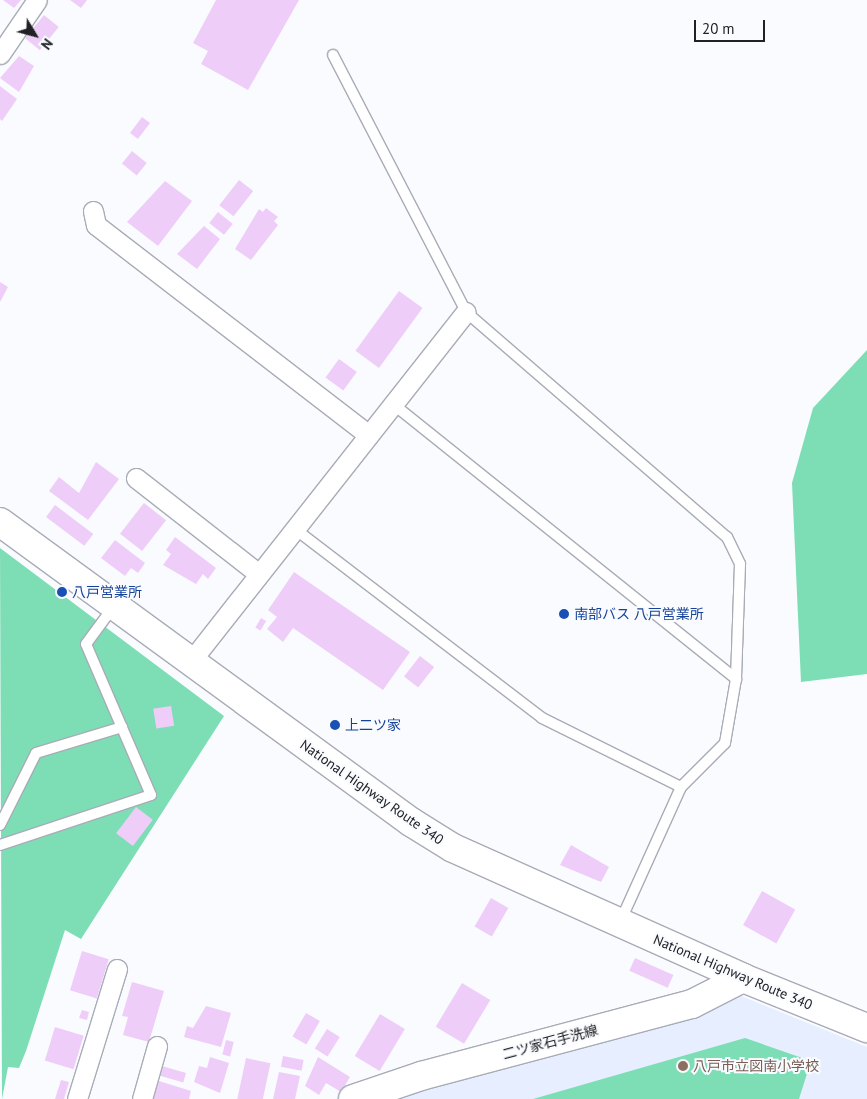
<!DOCTYPE html>
<html>
<head>
<meta charset="utf-8">
<style>
	body { margin:0 }
	#map { position:relative; width:867px; height:1099px; overflow:hidden; background:#f9fbff; font-family:"PT Sans","Noto Sans JP",sans-serif }
	div>[style] { position:absolute }
	.built>* { inset:0; background:#e7eeff }
	.green>* { inset:0; background:#7ddeb5 }
	.building>* { inset:0; background:#efcdf9; transform-origin:0 0 }
	.roads { filter:drop-shadow(1px 0 #a8acb6) drop-shadow(-1px 0 #a8acb6) drop-shadow(0 1px #a8acb6) drop-shadow(0 -1px #a8acb6) }
	.lane>* { height:10px; margin:-5px; padding:0 5px; transform-origin:5px; border-radius:5px; background:#fff }
	.street>* { height:19px; margin:-9.5px; padding:0 9.5px; transform-origin:9.5px; border-radius:9.5px; background:#fff }
	.secondary>* { height:28px; margin:-14px; padding:0 14px; transform-origin:14px; border-radius:14px; background:#fff }
	.highway>* { height:28px; margin:-14px; padding:0 14px; transform-origin:14px; border-radius:14px; background:#fff }
	.dots>* { width:14px; height:14px; translate:-50% -50%; box-sizing:border-box; border:2px solid #f9fbff; border-radius:50% }
	span { translate:-50% -50%; white-space:nowrap; text-align:center; line-height:1.15; -webkit-text-stroke:4px #f9fbff; paint-order:stroke }
	.transit-label { font-size:14px; color:#164399 }
	.left { translate:0 -50%; text-align:left }
	.street-label { font-size:14px; color:#202125 }
	.education-label { font-size:14px; color:#785e54 }
	.north { position:absolute; left:10px; top:10px; width:50px; height:50px; -webkit-text-stroke:4px #f9fbff; paint-order:stroke; rotate:127deg; font-size:14px; font-weight:700; line-height:20px; text-align:center; color:#202125 }
	.north::after { content:''; display:block; margin:auto; width:18px; height:22px; background:#202125; clip-path:polygon(50% 0,100% 100%,50% 72%,0 100%) }
	.scale { position:absolute; left:694px; top:20px; width:71px; height:22px; box-sizing:border-box; border:2px solid #202125; border-top:0; padding-left:6px; font-size:15px; line-height:18px; white-space:nowrap; color:#202125; -webkit-text-stroke:4px #f9fbff; paint-order:stroke }
</style>
</head>
<body>
<div id="map">
	<div class="built">
		<div style="clip-path:polygon(741px 996px,867px 1047px,867px 1099px,384px 1099px,720px 1007px)"></div>
	</div>
	<div class="green">
		<div style="clip-path:polygon(867px 350px,867px 674px,801px 682px,792px 483px,813px 408px)"></div>
		<div style="clip-path:polygon(0 548px,224px 716px,81px 939px,65px 930px,26px 1051px,19px 1068px,8px 1067px,2px 1099px)"></div>
		<div style="clip-path:polygon(745px 1038px,811px 1061px,799px 1099px,533px 1099px)"></div>
	</div>
	<div class="building">
		<div style="clip-path:polygon(3px 0,21px 0,14px 8px)"></div>
		<div style="clip-path:polygon(70px 0,87px 0,81px 8px)"></div>
		<div style="clip-path:polygon(216px 0,299px 0,248px 90px,201px 64px,208px 51px,193px 43px)"></div>
		<div style="left:44px;top:15px;width:19px;height:30px;rotate:39deg"></div>
		<div style="clip-path:polygon(19px 56px,34px 66px,19px 92px,0 78px)"></div>
		<div style="clip-path:polygon(0 86px,17px 99px,2px 121px,0 119px)"></div>
		<div style="left:142px;top:117px;width:10px;height:20px;rotate:37deg"></div>
		<div style="left:132px;top:151px;width:19px;height:16px;rotate:39deg"></div>
		<div style="left:239px;top:180px;width:18px;height:32px;rotate:38deg"></div>
		<div style="clip-path:polygon(165px 181px,192px 201px,158px 246px,127px 222px)"></div>
		<div style="clip-path:polygon(266px 208px,278px 217px,274px 221px,278px 225px,251px 260px,235px 249px,259px 209px,263px 212px)"></div>
		<div style="left:218px;top:212px;width:19px;height:14px;rotate:39deg"></div>
		<div style="clip-path:polygon(204px 226px,220px 239px,197px 269px,177px 254px)"></div>
		<div style="clip-path:polygon(0 282px,8px 287px,0 302px)"></div>
		<div style="left:399px;top:291px;width:29px;height:74px;rotate:36deg"></div>
		<div style="left:339px;top:359px;width:22px;height:23px;rotate:36deg"></div>
		<div style="clip-path:polygon(96px 462px,119px 479px,88px 520px,49px 491px,59px 477px,79px 493px)"></div>
		<div style="left:144px;top:503px;width:28px;height:39px;rotate:38deg"></div>
		<div style="left:55px;top:505px;width:48px;height:15px;rotate:37deg"></div>
		<div style="clip-path:polygon(175px 537px,216px 568px,208px 579px,203px 574px,196px 584px,163px 565px,171px 554px,166px 550px)"></div>
		<div style="clip-path:polygon(115px 540px,145px 563px,138px 573px,131px 568px,125px 576px,101px 558px)"></div>
		<div style="clip-path:polygon(294px 572px,410px 652px,383px 690px,293px 628px,283px 642px,267px 629px,277px 617px,268px 610px)"></div>
		<div style="left:261px;top:618px;width:6px;height:11px;rotate:31deg"></div>
		<div style="left:420px;top:656px;width:18px;height:26px;rotate:38deg"></div>
		<div style="left:171px;top:706px;width:20px;height:18px;rotate:81deg"></div>
		<div style="left:136px;top:807px;width:21px;height:33px;rotate:37deg"></div>
		<div style="clip-path:polygon(571px 845px,609px 867px,601px 882px,560px 865px)"></div>
		<div style="left:762px;top:891px;width:38px;height:39px;rotate:29deg"></div>
		<div style="left:491px;top:898px;width:20px;height:33px;rotate:30deg"></div>
		<div style="left:82px;top:951px;width:28px;height:41px;rotate:17deg"></div>
		<div style="left:635px;top:958px;width:42px;height:14px;rotate:24deg"></div>
		<div style="clip-path:polygon(132px 982px,164px 991px,149px 1042px,123px 1035px,128px 1017px,122px 1016px)"></div>
		<div style="left:462px;top:983px;width:33px;height:51px;rotate:31deg"></div>
		<div style="clip-path:polygon(206px 1006px,231px 1013px,221px 1047px,184px 1037px,187px 1026px,193px 1028px)"></div>
		<div style="clip-path:polygon(82px 1010px,89px 1012px,87px 1020px,79px 1018px)"></div>
		<div style="left:306px;top:1013px;width:16px;height:27px;rotate:30deg"></div>
		<div style="left:380px;top:1014px;width:29px;height:49px;rotate:31deg"></div>
		<div style="left:55px;top:1027px;width:30px;height:35px;rotate:17deg"></div>
		<div style="left:327px;top:1029px;width:15px;height:23px;rotate:32deg"></div>
		<div style="left:226px;top:1040px;width:8px;height:15px;rotate:14deg"></div>
		<div style="left:283px;top:1056px;width:21px;height:11px;rotate:11deg"></div>
		<div style="clip-path:polygon(210px 1057px,229px 1063px,220px 1093px,194px 1082px,199px 1066px,207px 1068px)"></div>
		<div style="clip-path:polygon(318px 1057px,350px 1077px,341px 1092px,326px 1083px,319px 1095px,305px 1086px)"></div>
		<div style="left:246px;top:1058px;width:25px;height:42px;rotate:12deg"></div>
		<div style="left:162px;top:1066px;width:25px;height:10px;rotate:16deg"></div>
		<div style="clip-path:polygon(279px 1072px,300px 1076px,295px 1099px,273px 1099px)"></div>
		<div style="clip-path:polygon(61px 1080px,69px 1082px,64px 1099px,55px 1099px)"></div>
		<div style="clip-path:polygon(159px 1081px,191px 1091px,189px 1099px,153px 1099px)"></div>
	</div>
	<div class="roads">
		<div class="lane">
			<div style="left:333px;top:55px;width:289px;rotate:62.6deg"></div>
			<div style="left:466px;top:312px;width:345px;rotate:40.8deg"></div>
			<div style="left:727px;top:537px;width:30px;rotate:64deg"></div>
			<div style="left:740px;top:564px;width:115px;rotate:92deg"></div>
			<div style="left:736px;top:679px;width:65px;rotate:99.8deg"></div>
			<div style="left:725px;top:743px;width:62px;rotate:135deg"></div>
			<div style="left:681px;top:787px;width:148px;rotate:114.3deg"></div>
			<div style="left:393px;top:404px;width:440px;rotate:38.7deg"></div>
			<div style="left:295px;top:529px;width:311px;rotate:37.4deg"></div>
			<div style="left:542px;top:718px;width:155px;rotate:26.4deg"></div>
			<div style="left:0;top:825px;width:80px;rotate:-63.4deg"></div>
			<div style="left:36px;top:753px;width:90px;rotate:-16.8deg"></div>
			<div style="left:0;top:845px;width:159px;rotate:-18.3deg"></div>
			<div style="left:151px;top:795px;width:164px;rotate:-113.3deg"></div>
			<div style="left:86px;top:644px;width:47px;rotate:-53.6deg"></div>
		</div>
		<div class="street">
			<div style="left:0;top:54px;width:65px;rotate:-55.6deg"></div>
			<div style="left:93px;top:211px;width:14px;rotate:78deg"></div>
			<div style="left:96px;top:225px;width:344px;rotate:37.6deg"></div>
			<div style="left:136px;top:478px;width:156px;rotate:38deg"></div>
			<div style="left:191px;top:661px;width:444px;rotate:-51.8deg"></div>
			<div style="left:77px;top:1099px;width:136px;rotate:-72.9deg"></div>
			<div style="left:142px;top:1099px;width:55px;rotate:-74.2deg"></div>
		</div>
		<div class="secondary">
			<div style="left:353px;top:1099px;width:72px;rotate:-18.7deg"></div>
			<div style="left:421px;top:1076px;width:280px;rotate:-14.9deg"></div>
			<div style="left:692px;top:1004px;width:57px;rotate:-27deg"></div>
		</div>
		<div class="highway">
			<div style="left:0;top:522px;width:509px;rotate:36.13deg"></div>
			<div style="left:411px;top:822px;width:49px;rotate:31.8deg"></div>
			<div style="left:453px;top:848px;width:318px;rotate:24.1deg"></div>
			<div style="left:743px;top:978px;width:134px;rotate:22deg"></div>
		</div>
	</div>
	<div class="dots">
		<div style="left:62px;top:592px;background:#1a4fb4"></div>
		<div style="left:564px;top:614px;background:#1a4fb4"></div>
		<div style="left:335px;top:725px;background:#1a4fb4"></div>
		<div style="left:683px;top:1066px;background:#8d6e63"></div>
	</div>
	<div class="transit-label">
		<span class="left" style="left:72px;top:592px">八戸営業所</span>
		<span class="left" style="left:574px;top:614px">南部バス 八戸営業所</span>
		<span class="left" style="left:345px;top:725px">上二ツ家</span>
	</div>
	<div class="street-label">
		<span style="left:372px;top:792px;rotate:35deg">National Highway Route 340</span>
		<span style="left:733px;top:972px;rotate:23deg">National Highway Route 340</span>
		<span style="left:550px;top:1042px;rotate:-15deg">二ツ家石手洗線</span>
	</div>
	<div class="education-label">
		<span class="left" style="left:693px;top:1066px">八戸市立図南小学校</span>
	</div>
	<div class="north">N</div>
	<div class="scale">20 m</div>
</div>
</body>
</html>
